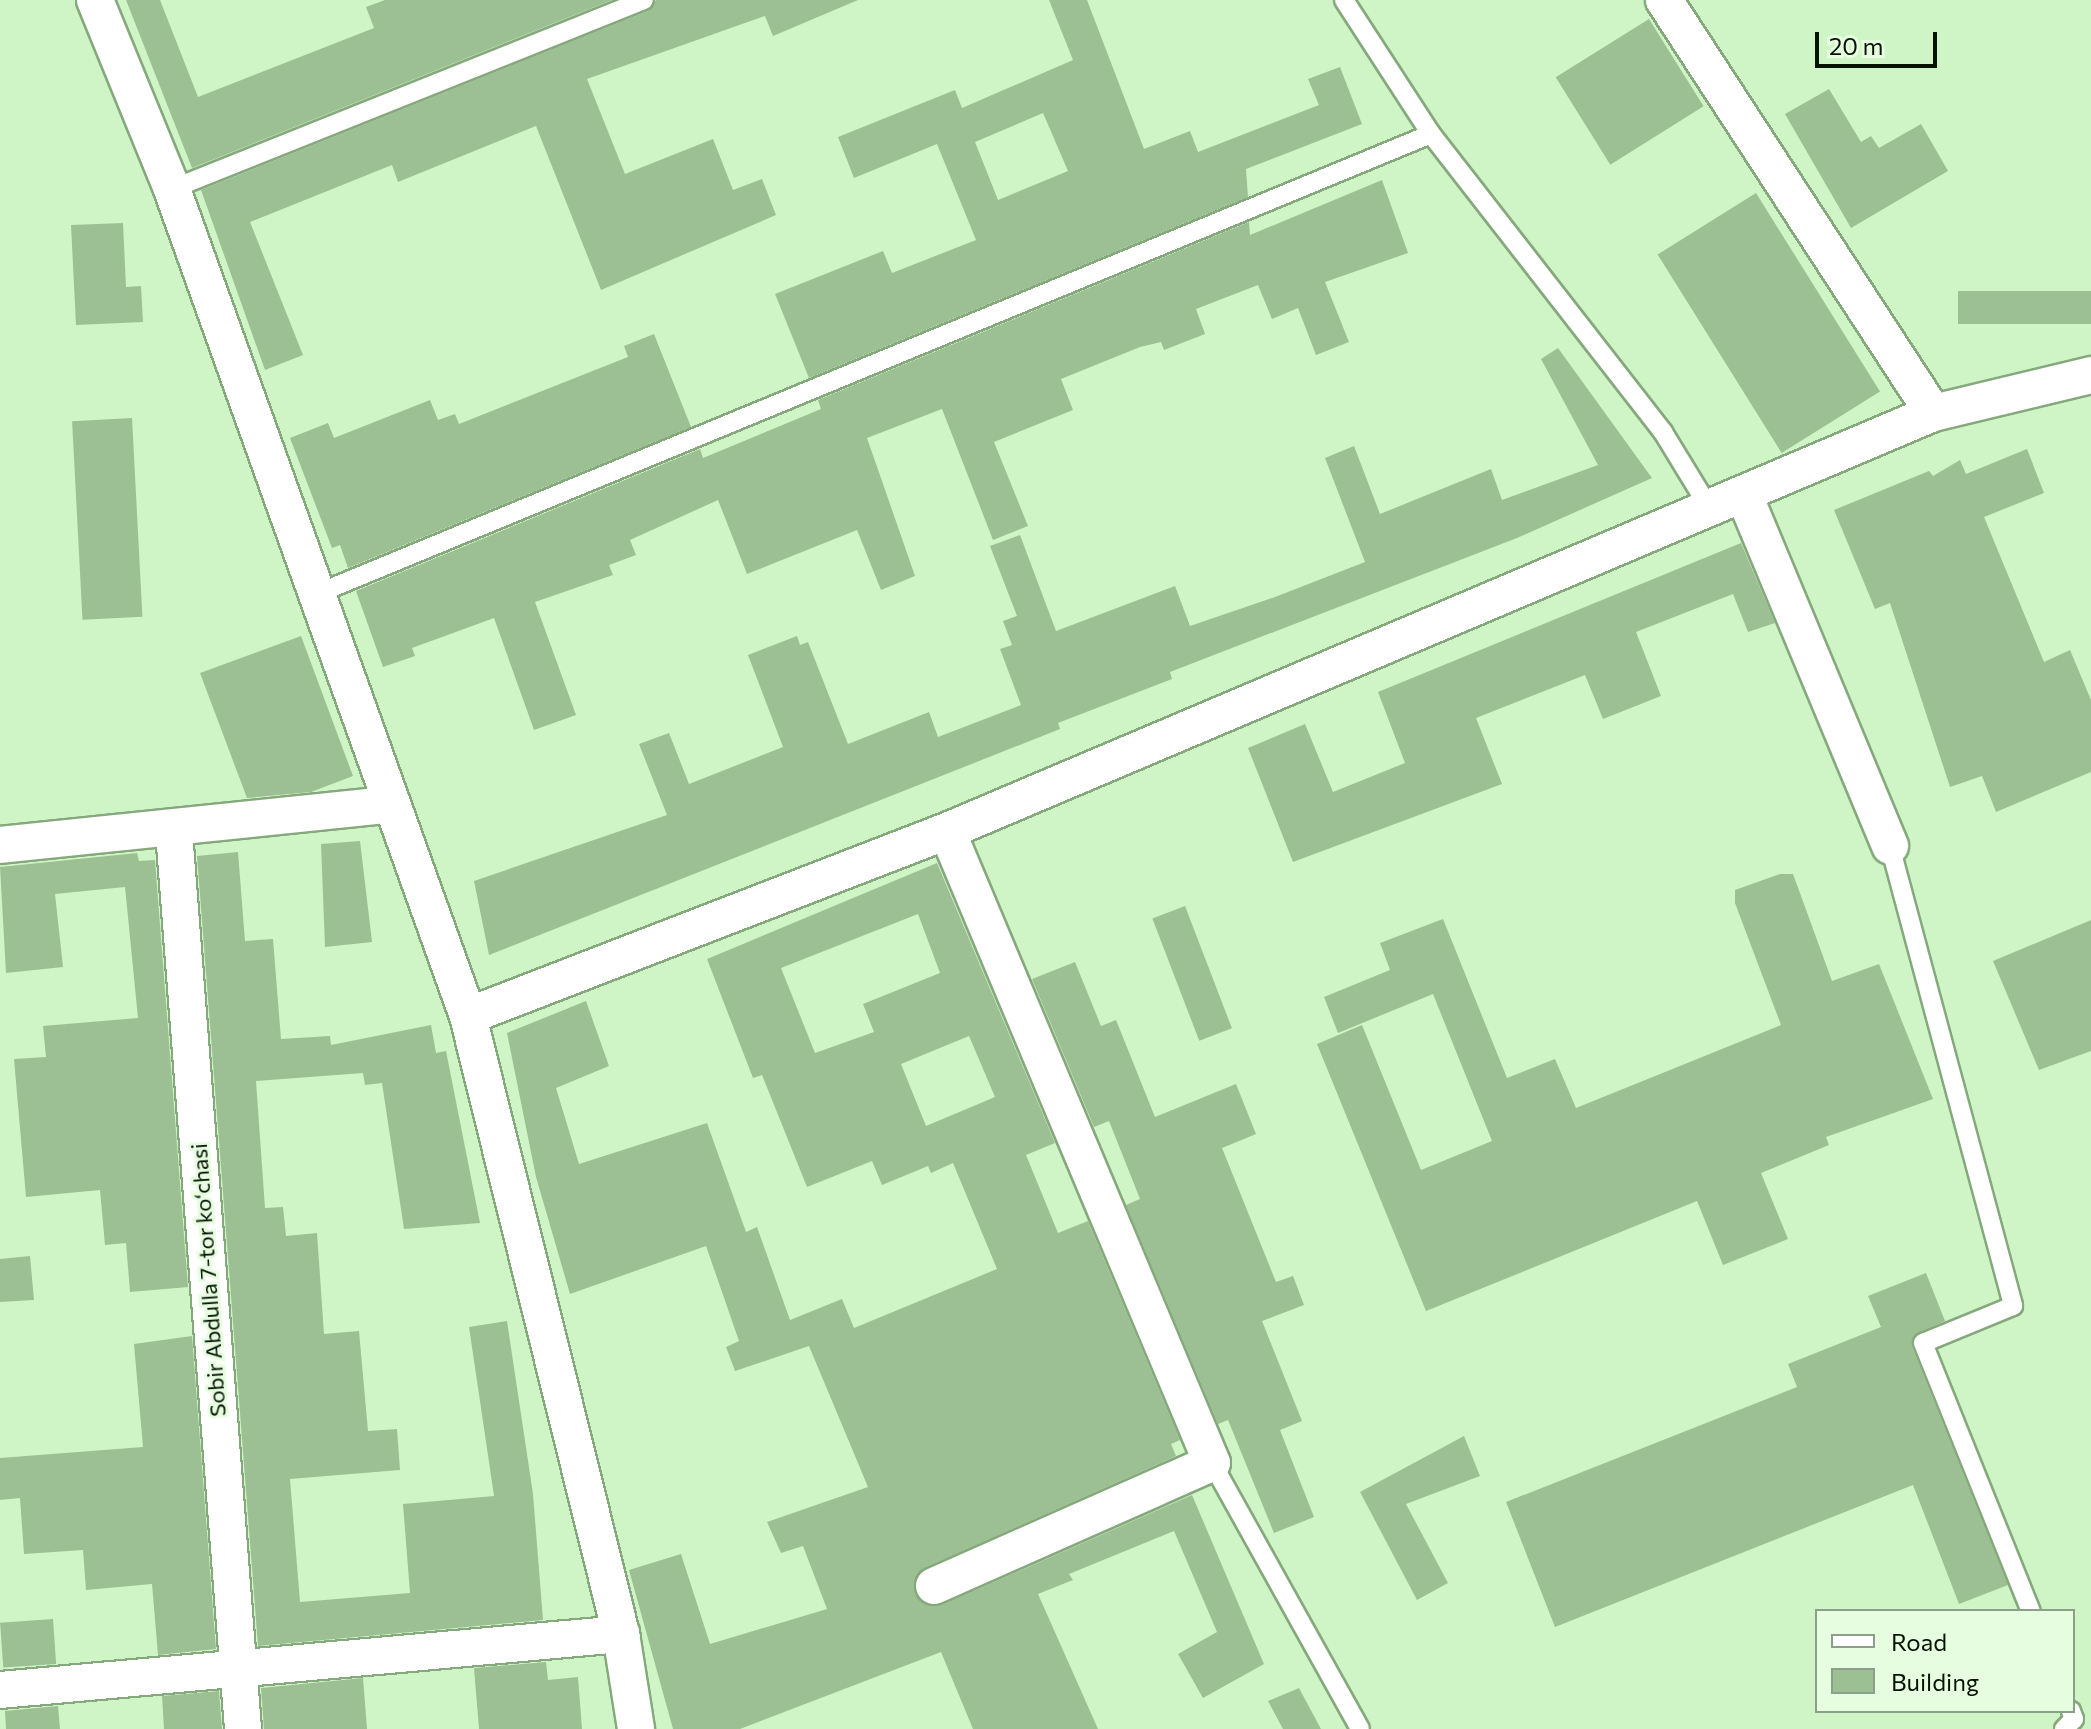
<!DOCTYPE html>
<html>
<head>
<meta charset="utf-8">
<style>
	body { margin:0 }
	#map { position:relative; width:2091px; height:1729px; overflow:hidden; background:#cff4c5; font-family:Commissioner,sans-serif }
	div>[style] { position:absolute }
	.building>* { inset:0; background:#9cc093; transform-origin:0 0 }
	.roads { filter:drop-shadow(2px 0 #85a87c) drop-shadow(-2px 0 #85a87c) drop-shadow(0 2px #85a87c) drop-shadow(0 -2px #85a87c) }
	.lane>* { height:18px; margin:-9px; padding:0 9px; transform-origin:9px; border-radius:9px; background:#fff }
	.street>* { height:36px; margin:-18px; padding:0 18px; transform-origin:18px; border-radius:18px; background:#fff }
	span { translate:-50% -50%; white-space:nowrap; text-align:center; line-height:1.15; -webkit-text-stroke:6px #e6fde0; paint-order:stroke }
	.street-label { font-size:22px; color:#061204 }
	.legend { position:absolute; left:1815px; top:1609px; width:260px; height:104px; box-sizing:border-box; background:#e6fde0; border:2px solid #8c9f88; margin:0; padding:10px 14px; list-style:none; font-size:24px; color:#061204 }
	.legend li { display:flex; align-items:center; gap:16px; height:40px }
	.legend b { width:40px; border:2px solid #8c9f88 }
	.scale { position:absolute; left:1815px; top:32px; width:122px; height:36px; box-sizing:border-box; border:4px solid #061204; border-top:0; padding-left:10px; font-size:24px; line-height:28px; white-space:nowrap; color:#061204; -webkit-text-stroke:6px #e6fde0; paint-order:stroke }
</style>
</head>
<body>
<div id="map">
	<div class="building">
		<div style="clip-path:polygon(126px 0,160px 0,198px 97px,374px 28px,366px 7px,385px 0,612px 0,192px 168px)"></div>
		<div style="clip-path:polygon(656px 0,858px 0,773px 36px,765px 16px,587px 79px,625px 174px,713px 139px,733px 190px,762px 179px,776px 215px,601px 290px,536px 126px,398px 182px,392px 165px,250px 222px,303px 355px,265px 370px,201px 190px,648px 11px)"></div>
		<div style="clip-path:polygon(evenodd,1049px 0,1087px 0,1144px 149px,1190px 131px,1198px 152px,1319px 105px,1308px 79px,1340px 67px,1362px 124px,1246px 169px,1248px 197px,809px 378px,775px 294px,883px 251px,892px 273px,976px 240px,937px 144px,854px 178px,838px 137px,955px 90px,962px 108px,1073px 60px,1049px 0,1043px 113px,1068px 171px,998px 200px,975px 142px,1043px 113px)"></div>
		<div style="left:1649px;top:19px;width:103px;height:110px;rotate:58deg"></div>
		<div style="clip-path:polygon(1829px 89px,1861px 142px,1871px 136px,1879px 148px,1921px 124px,1948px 171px,1851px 228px,1785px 114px)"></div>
		<div style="clip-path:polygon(1382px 180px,1408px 253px,1325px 282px,1349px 342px,1316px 355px,1298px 308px,1272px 319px,1258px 285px,1196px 309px,1205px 334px,1164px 350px,1161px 342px,1140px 347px,1061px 379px,1073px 410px,994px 442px,1028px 526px,993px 540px,942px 409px,867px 438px,915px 576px,881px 590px,857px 530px,747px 574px,718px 500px,630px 540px,636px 555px,609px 565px,613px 575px,535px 602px,576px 715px,534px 730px,494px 618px,412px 648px,415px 656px,383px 667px,356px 591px,700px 449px,703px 458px,821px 409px,818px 400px,1249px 222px,1250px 235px)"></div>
		<div style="left:1756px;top:193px;width:234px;height:116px;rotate:58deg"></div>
		<div style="clip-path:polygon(123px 223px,126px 287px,141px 286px,143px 322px,76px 325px,71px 225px)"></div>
		<div style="left:2091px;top:291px;width:33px;height:133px;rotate:90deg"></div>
		<div style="clip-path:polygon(654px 334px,691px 427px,348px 568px,340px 545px,332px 548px,290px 438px,328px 423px,334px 438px,430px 400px,438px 420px,455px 414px,459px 424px,628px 357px,624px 346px)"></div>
		<div style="clip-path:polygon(1558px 348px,1652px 478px,1517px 538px,1170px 672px,1172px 679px,1058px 723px,1060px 729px,489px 955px,474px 881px,667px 815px,639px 744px,669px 733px,689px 784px,783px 747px,748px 655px,797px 636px,800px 645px,808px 642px,848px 744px,929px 712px,938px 737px,1021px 705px,1000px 649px,1012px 645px,1003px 621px,1017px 616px,990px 546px,1020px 535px,1056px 631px,1175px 586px,1190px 626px,1275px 597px,1365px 562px,1325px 458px,1354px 446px,1380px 514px,1491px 469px,1502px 500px,1598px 465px,1541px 359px)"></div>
		<div style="left:132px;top:418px;width:199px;height:60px;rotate:87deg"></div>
		<div style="clip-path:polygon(2027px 449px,2044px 493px,1984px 517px,2044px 662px,2070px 650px,2091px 700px,2091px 772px,1996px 812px,1982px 776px,1950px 787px,1890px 603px,1875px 609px,1834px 510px,1929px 471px,1933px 476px,1960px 460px,1966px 474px)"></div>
		<div style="clip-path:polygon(1741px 543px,1775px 623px,1748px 632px,1733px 594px,1636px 632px,1661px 696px,1603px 719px,1585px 675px,1476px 718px,1502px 784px,1293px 862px,1248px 748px,1305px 724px,1333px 792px,1405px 763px,1378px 692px)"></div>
		<div style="clip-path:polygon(301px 636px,353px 776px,311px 792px,247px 798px,200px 673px)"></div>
		<div style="clip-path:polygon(360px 841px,372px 942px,325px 947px,321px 844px)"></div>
		<div style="clip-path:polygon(238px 852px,245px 941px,273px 939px,281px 1039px,330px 1036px,331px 1045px,431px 1025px,436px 1053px,446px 1051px,480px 1223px,404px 1229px,382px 1083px,365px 1085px,363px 1073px,256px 1081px,265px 1208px,283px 1207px,286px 1236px,317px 1233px,324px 1334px,359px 1331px,368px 1431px,397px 1429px,400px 1470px,290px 1479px,300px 1602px,410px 1593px,403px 1504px,494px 1496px,469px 1327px,507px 1321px,533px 1494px,543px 1620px,258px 1646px,197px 856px)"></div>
		<div style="clip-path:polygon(137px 853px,139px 861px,155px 860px,188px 1287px,130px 1292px,126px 1243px,105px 1245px,100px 1190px,26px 1197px,14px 1059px,46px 1057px,43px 1026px,138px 1018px,125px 887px,55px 894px,63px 967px,6px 973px,0 867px)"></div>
		<div style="clip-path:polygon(evenodd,937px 863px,1055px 1143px,1026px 1155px,1058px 1233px,1088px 1221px,1180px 1440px,1171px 1444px,1176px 1456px,926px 1567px,917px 1574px,915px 1594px,922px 1603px,942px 1605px,1192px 1495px,1264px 1664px,1203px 1698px,1178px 1654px,1217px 1632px,1174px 1531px,1069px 1574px,1073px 1580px,1038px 1594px,1098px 1729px,973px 1729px,941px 1652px,740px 1729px,673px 1729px,629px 1570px,681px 1554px,710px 1644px,827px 1609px,803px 1546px,781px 1553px,767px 1522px,868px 1487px,809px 1346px,735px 1371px,726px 1347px,739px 1341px,706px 1246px,570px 1294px,536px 1177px,507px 1033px,586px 1001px,609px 1066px,556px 1088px,579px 1164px,707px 1123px,746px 1232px,757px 1227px,790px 1320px,842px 1299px,854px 1328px,997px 1269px,953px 1163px,931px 1173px,928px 1166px,882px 1185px,872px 1161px,807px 1187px,762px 1075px,753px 1078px,707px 959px,937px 863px,918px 914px,940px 973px,863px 1004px,874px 1032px,815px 1053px,781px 968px,918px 914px,937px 863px,969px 1036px,995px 1097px,926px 1126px,901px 1064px,969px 1036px)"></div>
		<div style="clip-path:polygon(1780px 874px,1793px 874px,1832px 981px,1879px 964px,1933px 1099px,1826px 1137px,1829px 1145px,1761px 1173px,1788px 1239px,1723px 1265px,1697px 1201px,1426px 1311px,1317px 1044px,1362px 1025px,1421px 1170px,1492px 1141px,1433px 994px,1338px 1033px,1324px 997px,1390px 970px,1380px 943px,1443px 919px,1507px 1078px,1555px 1059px,1576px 1108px,1781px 1025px,1735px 903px,1735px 890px)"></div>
		<div style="left:1185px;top:906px;width:131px;height:35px;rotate:69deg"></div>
		<div style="clip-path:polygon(2091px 920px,2091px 1051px,2039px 1070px,1993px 961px)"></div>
		<div style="clip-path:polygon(1075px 962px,1101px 1026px,1116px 1020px,1155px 1117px,1236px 1084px,1256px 1134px,1222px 1148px,1276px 1282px,1293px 1276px,1304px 1305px,1262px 1321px,1302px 1421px,1280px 1430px,1314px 1517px,1274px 1533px,1228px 1420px,1218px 1424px,1126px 1205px,1140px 1199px,1109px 1121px,1094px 1127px,1032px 979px)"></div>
		<div style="clip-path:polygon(30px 1256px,34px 1300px,0 1302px,0 1259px)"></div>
		<div style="clip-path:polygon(1926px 1273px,1945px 1321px,1914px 1335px,1912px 1347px,2008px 1585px,1959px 1604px,1913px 1485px,1555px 1627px,1506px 1502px,1797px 1387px,1788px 1364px,1881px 1327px,1868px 1296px)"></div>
		<div style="clip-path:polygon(192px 1336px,216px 1649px,158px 1655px,152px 1584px,86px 1590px,83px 1550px,24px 1554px,20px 1498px,0 1500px,0 1458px,143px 1447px,134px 1344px)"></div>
		<div style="clip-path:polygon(1464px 1436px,1480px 1476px,1406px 1504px,1448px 1583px,1417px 1600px,1360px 1492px)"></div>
		<div style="left:53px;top:1619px;width:45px;height:53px;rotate:86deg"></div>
		<div style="clip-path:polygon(546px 1662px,548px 1680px,578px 1677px,582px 1729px,479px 1729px,474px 1668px)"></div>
		<div style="clip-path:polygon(363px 1678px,367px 1729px,264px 1729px,261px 1688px)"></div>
		<div style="clip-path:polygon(1299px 1688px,1321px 1729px,1283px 1729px,1268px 1701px)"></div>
		<div style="clip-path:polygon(219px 1691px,222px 1729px,164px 1729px,162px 1696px)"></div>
		<div style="clip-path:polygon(58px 1706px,60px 1729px,6px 1729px,5px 1711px)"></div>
	</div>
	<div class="roads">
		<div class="lane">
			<div style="left:1344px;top:0;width:160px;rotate:57deg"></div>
			<div style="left:1431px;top:134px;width:378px;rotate:52.1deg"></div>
			<div style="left:1663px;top:432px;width:90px;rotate:58.6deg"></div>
			<div style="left:172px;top:189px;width:508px;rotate:-21.82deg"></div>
			<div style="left:319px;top:593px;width:1203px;rotate:-22.43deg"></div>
			<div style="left:1890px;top:846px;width:476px;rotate:75deg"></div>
			<div style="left:2013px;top:1306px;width:97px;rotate:157.7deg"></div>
			<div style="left:1923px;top:1343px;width:289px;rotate:68.1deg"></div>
			<div style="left:1212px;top:1463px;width:304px;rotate:60.9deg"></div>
			<div style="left:2064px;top:1729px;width:14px;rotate:-45deg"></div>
			<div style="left:2074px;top:1719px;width:9px;rotate:-111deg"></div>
		</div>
		<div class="street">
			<div style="left:95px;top:0;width:204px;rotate:67.8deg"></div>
			<div style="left:172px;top:189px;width:878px;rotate:70.31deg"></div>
			<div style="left:468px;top:1016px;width:637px;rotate:76.09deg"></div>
			<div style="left:621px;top:1634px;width:96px;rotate:81deg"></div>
			<div style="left:1664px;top:0;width:493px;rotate:56.9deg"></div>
			<div style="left:1744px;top:495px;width:380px;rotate:67.4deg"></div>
			<div style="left:174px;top:832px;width:900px;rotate:85.6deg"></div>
			<div style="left:0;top:845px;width:391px;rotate:-5.9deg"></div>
			<div style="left:468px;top:1016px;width:513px;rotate:-21.12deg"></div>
			<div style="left:947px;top:831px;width:1071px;rotate:-22.97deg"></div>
			<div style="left:1933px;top:413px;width:163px;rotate:-13.5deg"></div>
			<div style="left:934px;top:1586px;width:304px;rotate:-23.9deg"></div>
			<div style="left:1212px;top:1463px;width:685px;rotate:-112.75deg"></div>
			<div style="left:0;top:1690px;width:624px;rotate:-5.15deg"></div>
		</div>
	</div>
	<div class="street-label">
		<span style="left:208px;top:1280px;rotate:-94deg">Sobir Abdulla 7-tor koʻchasi</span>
	</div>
	<ul class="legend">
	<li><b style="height:10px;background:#fff"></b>Road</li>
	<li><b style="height:22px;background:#9cc093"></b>Building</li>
	</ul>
	<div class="scale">20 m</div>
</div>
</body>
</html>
